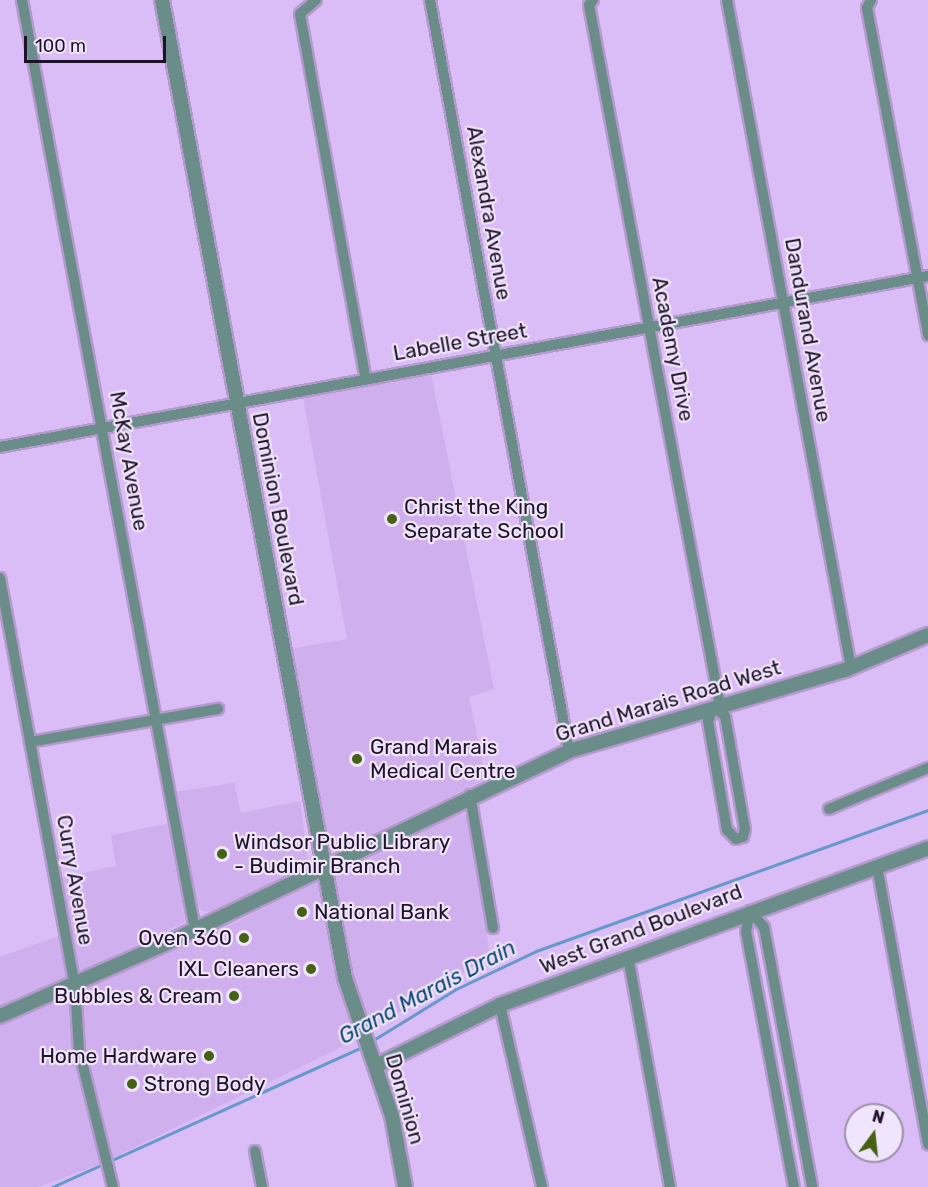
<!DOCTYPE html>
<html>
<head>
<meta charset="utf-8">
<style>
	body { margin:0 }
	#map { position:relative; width:928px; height:1187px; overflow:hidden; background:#dabcf6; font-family:Rubik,sans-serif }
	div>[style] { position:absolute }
	.built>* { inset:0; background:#d0afee }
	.stream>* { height:3px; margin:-1.5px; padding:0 1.5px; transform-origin:1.5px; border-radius:1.5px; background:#6599cc }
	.roads { filter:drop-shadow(2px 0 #b49acd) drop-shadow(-2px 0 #b49acd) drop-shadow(0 2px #b49acd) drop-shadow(0 -2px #b49acd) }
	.minor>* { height:10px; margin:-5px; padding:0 5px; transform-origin:5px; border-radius:5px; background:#6b8d89 }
	.tertiary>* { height:14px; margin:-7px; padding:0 7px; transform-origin:7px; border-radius:7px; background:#6b8d89 }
	.dots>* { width:16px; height:16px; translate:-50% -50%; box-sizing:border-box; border:3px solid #f1e5fd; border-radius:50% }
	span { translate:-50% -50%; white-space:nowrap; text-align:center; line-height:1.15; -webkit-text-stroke:4.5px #f1e5fd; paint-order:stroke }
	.street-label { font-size:21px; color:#1e1328 }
	.poi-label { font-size:21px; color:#1e1328 }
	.left { translate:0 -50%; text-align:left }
	.right { translate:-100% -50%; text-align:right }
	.water-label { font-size:22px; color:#0c4978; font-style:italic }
	.north { position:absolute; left:844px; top:1103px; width:60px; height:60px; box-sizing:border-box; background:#f1e5fd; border:2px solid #9d91a8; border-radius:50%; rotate:15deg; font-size:16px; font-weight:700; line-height:24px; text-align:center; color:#1e1328 }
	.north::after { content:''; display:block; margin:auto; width:21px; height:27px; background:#446114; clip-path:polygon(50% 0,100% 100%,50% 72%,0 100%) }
	.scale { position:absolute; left:24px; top:36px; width:142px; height:27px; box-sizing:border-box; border:3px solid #1e1328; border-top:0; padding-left:8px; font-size:18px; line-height:21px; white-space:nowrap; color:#1e1328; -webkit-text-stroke:4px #f1e5fd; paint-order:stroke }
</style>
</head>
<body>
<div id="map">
	<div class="built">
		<div style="clip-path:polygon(431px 374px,494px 689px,469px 697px,486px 779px,341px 849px,332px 847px,326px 836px,291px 649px,347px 639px,303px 397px)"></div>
		<div style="clip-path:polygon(234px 783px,241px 813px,300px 801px,309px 867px,211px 912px,202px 911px,195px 903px,174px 792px)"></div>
		<div style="clip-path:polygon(459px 812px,469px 816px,490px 956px,350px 1043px,98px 1165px,38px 1187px,0 1187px,0 1025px,210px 935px)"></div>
		<div style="clip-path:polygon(170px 823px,185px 922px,0 1010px,0 957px,59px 936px,48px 880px,116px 866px,111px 835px)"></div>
	</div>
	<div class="stream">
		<div style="left:370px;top:1042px;width:101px;rotate:-31.6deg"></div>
		<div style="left:456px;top:989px;width:89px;rotate:-25.4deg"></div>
		<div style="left:536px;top:951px;width:417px;rotate:-19.8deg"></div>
		<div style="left:52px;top:1187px;width:343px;rotate:-24.3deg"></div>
	</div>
	<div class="roads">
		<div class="minor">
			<div style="left:22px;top:0;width:946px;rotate:79.46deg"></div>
			<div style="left:316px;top:0;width:21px;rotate:139deg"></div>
			<div style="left:300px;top:14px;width:371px;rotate:79.8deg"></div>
			<div style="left:430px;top:0;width:764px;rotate:79.51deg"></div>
			<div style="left:593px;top:0;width:6px;rotate:129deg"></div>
			<div style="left:589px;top:5px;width:713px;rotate:79.41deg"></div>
			<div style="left:727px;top:0;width:679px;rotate:79.48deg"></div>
			<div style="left:871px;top:0;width:9px;rotate:117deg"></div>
			<div style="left:867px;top:8px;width:333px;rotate:79.4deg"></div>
			<div style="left:0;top:447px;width:944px;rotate:-10.44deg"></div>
			<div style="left:0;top:578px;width:414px;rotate:79.6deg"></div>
			<div style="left:75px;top:985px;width:65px;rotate:86.5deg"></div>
			<div style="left:79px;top:1050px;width:141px;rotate:76.1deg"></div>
			<div style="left:714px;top:707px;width:14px;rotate:39deg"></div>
			<div style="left:725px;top:716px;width:115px;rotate:80deg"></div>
			<div style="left:745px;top:829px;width:8px;rotate:104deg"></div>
			<div style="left:743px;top:837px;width:7px;rotate:164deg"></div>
			<div style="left:736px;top:839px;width:13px;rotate:-135deg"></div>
			<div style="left:727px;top:830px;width:111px;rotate:-99.9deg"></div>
			<div style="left:708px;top:721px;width:15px;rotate:-67deg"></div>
			<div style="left:30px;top:742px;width:191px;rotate:-10deg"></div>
			<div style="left:470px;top:795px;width:135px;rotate:80.2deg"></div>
			<div style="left:829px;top:809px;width:107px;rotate:-22.5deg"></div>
			<div style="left:877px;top:866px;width:283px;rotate:79.6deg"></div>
			<div style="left:750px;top:911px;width:21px;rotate:49deg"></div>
			<div style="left:764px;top:927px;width:264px;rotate:79.5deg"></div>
			<div style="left:750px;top:911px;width:20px;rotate:101deg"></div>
			<div style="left:746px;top:931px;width:260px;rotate:79.4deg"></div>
			<div style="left:628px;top:956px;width:235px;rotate:79.7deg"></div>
			<div style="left:500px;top:1005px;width:187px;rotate:77deg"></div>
			<div style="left:255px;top:1151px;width:37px;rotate:79deg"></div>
		</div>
		<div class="tertiary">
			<div style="left:162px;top:0;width:995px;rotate:79.4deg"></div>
			<div style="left:345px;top:978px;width:146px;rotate:71.2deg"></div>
			<div style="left:392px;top:1116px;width:72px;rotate:79.6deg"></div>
			<div style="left:0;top:1016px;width:182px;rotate:-23.6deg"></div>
			<div style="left:167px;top:943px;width:445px;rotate:-25.5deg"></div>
			<div style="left:569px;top:751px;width:288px;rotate:-16.4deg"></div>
			<div style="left:845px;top:670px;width:90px;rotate:-22.9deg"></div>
			<div style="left:376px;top:1066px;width:138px;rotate:-26.2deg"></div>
			<div style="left:500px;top:1005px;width:456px;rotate:-20.1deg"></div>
		</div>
	</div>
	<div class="dots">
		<div style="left:392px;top:519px;background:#446114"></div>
		<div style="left:357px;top:759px;background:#446114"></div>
		<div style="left:222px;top:854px;background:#446114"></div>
		<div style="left:302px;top:912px;background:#446114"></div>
		<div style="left:244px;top:938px;background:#446114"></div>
		<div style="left:311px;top:969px;background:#446114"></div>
		<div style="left:234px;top:996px;background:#446114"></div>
		<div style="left:209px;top:1056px;background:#446114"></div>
		<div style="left:132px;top:1084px;background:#446114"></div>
	</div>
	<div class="street-label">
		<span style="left:489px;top:213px;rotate:80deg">Alexandra Avenue</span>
		<span style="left:808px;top:330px;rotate:80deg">Dandurand Avenue</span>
		<span style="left:460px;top:342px;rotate:-10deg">Labelle Street</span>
		<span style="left:673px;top:349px;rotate:79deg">Academy Drive</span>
		<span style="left:129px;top:461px;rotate:80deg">McKay Avenue</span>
		<span style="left:278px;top:509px;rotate:79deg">Dominion Boulevard</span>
		<span style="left:668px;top:701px;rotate:-17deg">Grand Marais Road West</span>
		<span style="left:75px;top:880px;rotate:80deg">Curry Avenue</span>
		<span style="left:641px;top:929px;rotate:-21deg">West Grand Boulevard</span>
		<span style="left:405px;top:1099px;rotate:74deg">Dominion</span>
	</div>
	<div class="poi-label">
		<span class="left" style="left:404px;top:519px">Christ the King<br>Separate School</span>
		<span class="left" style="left:370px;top:759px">Grand Marais<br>Medical Centre</span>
		<span class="left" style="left:234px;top:854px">Windsor Public Library<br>- Budimir Branch</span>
		<span class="left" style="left:314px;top:912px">National Bank</span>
		<span class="right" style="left:232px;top:938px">Oven 360</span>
		<span class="right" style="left:299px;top:969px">IXL Cleaners</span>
		<span class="right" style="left:222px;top:996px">Bubbles &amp; Cream</span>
		<span class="right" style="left:197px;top:1056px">Home Hardware</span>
		<span class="left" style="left:144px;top:1084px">Strong Body</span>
	</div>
	<div class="water-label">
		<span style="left:427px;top:992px;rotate:-28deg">Grand Marais Drain</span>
	</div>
	<div class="north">N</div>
	<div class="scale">100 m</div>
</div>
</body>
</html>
